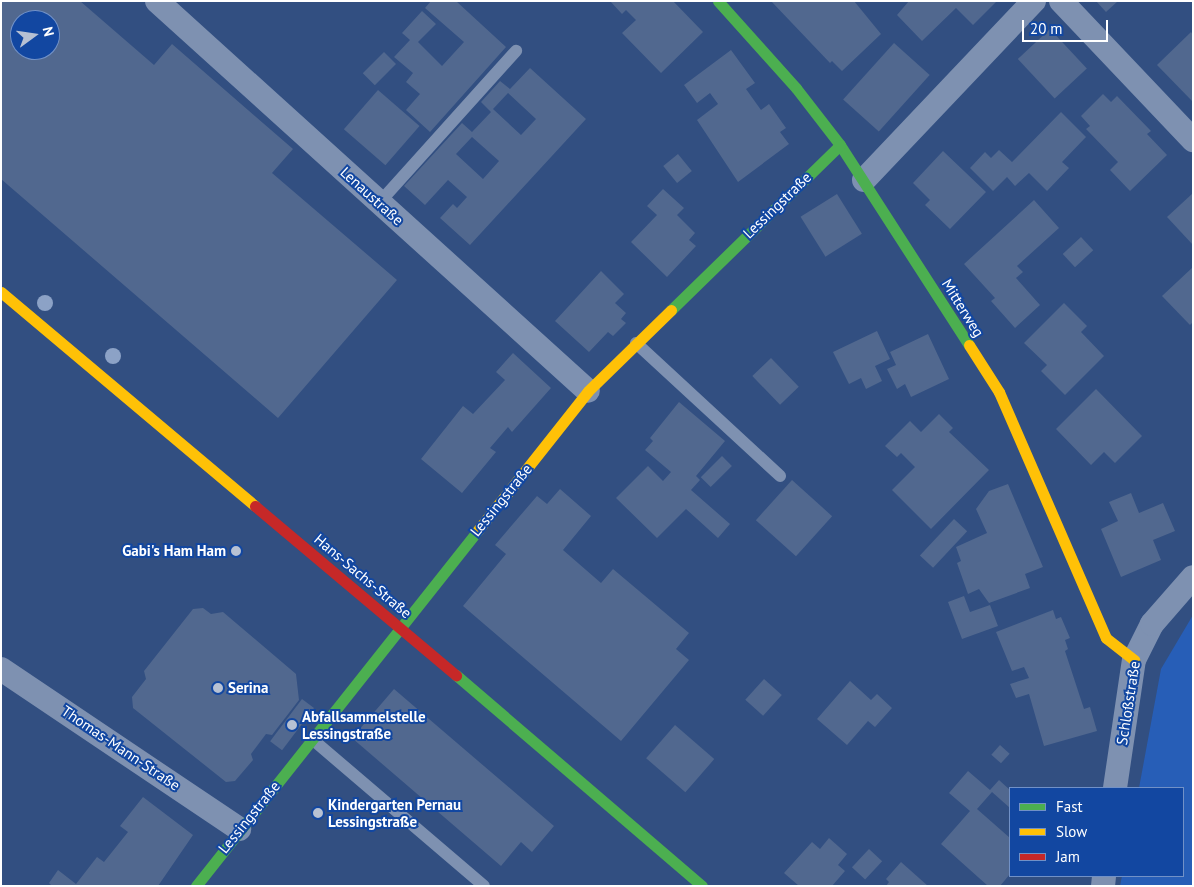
<!DOCTYPE html>
<html>
<head>
<meta charset="utf-8">
<style>
	body { margin:0 }
	#map { position:relative; width:1194px; height:887px; overflow:hidden; background:#324f81; font-family:"PT Sans",sans-serif }
	div>[style] { position:absolute }
	.green>* { inset:0; background:#275eb7 }
	.building>* { inset:0; background:#51688f; transform-origin:0 0 }
	.lane>* { height:12px; margin:-6px; padding:0 6px; transform-origin:6px; border-radius:6px; background:#7e91b1 }
	.street>* { height:24px; margin:-12px; padding:0 12px; transform-origin:12px; border-radius:12px; background:#7e91b1 }
	.fast>* { height:11px; margin:-5.5px; padding:0 5.5px; transform-origin:5.5px; border-radius:5.5px; background:#4caf50 }
	.slow>* { height:11px; margin:-5.5px; padding:0 5.5px; transform-origin:5.5px; border-radius:5.5px; background:#ffc107 }
	.jam>* { height:11px; margin:-5.5px; padding:0 5.5px; transform-origin:5.5px; border-radius:5.5px; background:#c62828 }
	.trees>* { width:16px; height:16px; margin:-8px; border-radius:50%; background:#8ca2c6 }
	.dots>* { width:14px; height:14px; translate:-50% -50%; box-sizing:border-box; border:2px solid #1247a1; border-radius:50% }
	span { translate:-50% -50%; white-space:nowrap; text-align:center; line-height:1.15; -webkit-text-stroke:4px #1247a1; paint-order:stroke }
	.street-label { font-size:15px; color:#fff }
	.poi-label { font-size:15px; color:#fff; font-weight:700 }
	.right { translate:-100% -50%; text-align:right }
	.left { translate:0 -50%; text-align:left }
	.frame { position:absolute; inset:0; border:2px solid #fff; pointer-events:none }
	.legend { position:absolute; left:1009px; top:787px; width:175px; height:90px; box-sizing:border-box; background:#1247a1; border:1px solid #7191c7; margin:0; padding:6px 9px; list-style:none; font-size:15px; color:#fff }
	.legend li { display:flex; align-items:center; gap:10px; height:25px }
	.legend b { width:25px; border:1px solid #7191c7 }
	.north { position:absolute; left:10px; top:10px; width:50px; height:50px; box-sizing:border-box; background:#1247a1; border:1px solid #7191c7; border-radius:50%; rotate:76deg; font-size:14px; font-weight:700; line-height:20px; text-align:center; color:#fff }
	.north::after { content:''; display:block; margin:auto; width:18px; height:22px; background:#b7c1d3; clip-path:polygon(50% 0,100% 100%,50% 72%,0 100%) }
	.scale { position:absolute; left:1022px; top:20px; width:86px; height:22px; box-sizing:border-box; border:2px solid #fff; border-top:0; padding-left:6px; font-size:15px; line-height:18px; white-space:nowrap; color:#fff; -webkit-text-stroke:4px #1247a1; paint-order:stroke }
</style>
</head>
<body>
<div id="map">
	<div class="green">
		<div style="clip-path:polygon(1193px 615px,1193px 886px,1120px 886px,1122px 876px,1183px 876px,1183px 788px,1139px 788px,1161px 669px)"></div>
	</div>
	<div class="building">
		<div style="clip-path:polygon(evenodd,1px 1px,80px 1px,154px 65px,172px 44px,293px 149px,272px 173px,397px 280px,278px 418px,1px 179px,1px 1px,20px 20px,50px 20px,50px 50px,20px 50px,20px 20px)"></div>
		<div style="clip-path:polygon(431px 1px,456px 1px,506px 47px,430px 132px,406px 110px,420px 94px,406px 82px,413px 73px,394px 57px,410px 40px,402px 33px,422px 11px,436px 24px,418px 42px,442px 66px,464px 42px,425px 8px)"></div>
		<div style="clip-path:polygon(610px 1px,673px 1px,703px 32px,661px 73px,622px 33px,636px 20px,626px 10px,622px 14px)"></div>
		<div style="clip-path:polygon(771px 1px,854px 1px,881px 34px,842px 71px,832px 61px,830px 63px)"></div>
		<div style="clip-path:polygon(909px 1px,997px 1px,973px 25px,956px 8px,922px 41px,897px 15px)"></div>
		<div style="clip-path:polygon(1096px 1px,1118px 1px,1106px 12px)"></div>
		<div style="left:1050px;top:29px;width:54px;height:44px;rotate:47deg"></div>
		<div style="clip-path:polygon(1191px 32px,1193px 35px,1193px 102px,1157px 65px)"></div>
		<div style="left:894px;top:43px;width:48px;height:76px;rotate:42deg"></div>
		<div style="clip-path:polygon(731px 50px,755px 83px,746px 89px,761px 110px,769px 104px,786px 128px,780px 132px,789px 144px,738px 182px,697px 120px,718px 104px,710px 93px,697px 103px,684px 85px)"></div>
		<div style="left:384px;top:52px;width:17px;height:30px;rotate:45deg"></div>
		<div style="clip-path:polygon(evenodd,530px 68px,586px 119px,470px 245px,440px 218px,453px 204px,457px 208px,467px 197px,448px 180px,425px 205px,404px 186px,462px 123px,472px 132px,491px 112px,481px 102px,500px 81px,510px 89px,530px 68px,508px 93px,536px 119px,521px 135px,493px 109px,508px 93px,530px 68px,472px 137px,499px 161px,483px 179px,456px 154px,472px 137px)"></div>
		<div style="left:378px;top:90px;width:55px;height:52px;rotate:41deg"></div>
		<div style="clip-path:polygon(1103px 94px,1111px 102px,1117px 96px,1151px 131px,1147px 134px,1167px 155px,1130px 191px,1110px 170px,1118px 162px,1086px 129px,1090px 126px,1081px 116px)"></div>
		<div style="clip-path:polygon(1061px 112px,1086px 137px,1062px 162px,1069px 168px,1047px 191px,1029px 173px,1015px 186px,1007px 177px,993px 191px,970px 168px,985px 152px,991px 158px,999px 150px,1012px 162px)"></div>
		<div style="clip-path:polygon(943px 151px,986px 192px,950px 229px,925px 205px,930px 200px,913px 183px)"></div>
		<div style="left:678px;top:154px;width:22px;height:19px;rotate:51deg"></div>
		<div style="clip-path:polygon(663px 189px,684px 208px,677px 215px,695px 233px,689px 240px,696px 246px,667px 277px,631px 242px,657px 215px,647px 206px)"></div>
		<div style="clip-path:polygon(1193px 193px,1193px 245px,1167px 217px)"></div>
		<div style="left:837px;top:194px;width:47px;height:43px;rotate:58deg"></div>
		<div style="clip-path:polygon(1034px 200px,1059px 228px,1017px 266px,1023px 272px,1016px 278px,1040px 305px,1015px 328px,991px 301px,995px 298px,964px 264px)"></div>
		<div style="left:1081px;top:237px;width:18px;height:25px;rotate:47deg"></div>
		<div style="clip-path:polygon(1193px 267px,1193px 322px,1190px 325px,1162px 296px)"></div>
		<div style="clip-path:polygon(601px 271px,624px 294px,615px 303px,626px 313px,621px 319px,626px 323px,613px 336px,608px 332px,589px 352px,555px 321px)"></div>
		<div style="clip-path:polygon(1064px 303px,1087px 326px,1081px 332px,1104px 356px,1065px 395px,1041px 371px,1047px 365px,1024px 343px)"></div>
		<div style="clip-path:polygon(877px 331px,890px 359px,875px 366px,882px 381px,866px 389px,861px 378px,849px 384px,833px 352px)"></div>
		<div style="clip-path:polygon(928px 334px,949px 379px,911px 397px,905px 384px,897px 389px,887px 369px,896px 365px,890px 352px)"></div>
		<div style="clip-path:polygon(513px 353px,551px 388px,512px 432px,508px 427px,490px 448px,496px 452px,462px 493px,421px 459px,463px 406px,473px 414px,505px 380px,496px 372px)"></div>
		<div style="left:771px;top:358px;width:40px;height:26px;rotate:46deg"></div>
		<div style="clip-path:polygon(1096px 389px,1142px 436px,1115px 463px,1104px 452px,1091px 465px,1056px 429px)"></div>
		<div style="clip-path:polygon(679px 402px,725px 441px,696px 476px,700px 480px,691px 490px,730px 524px,718px 538px,686px 509px,657px 538px,616px 498px,648px 466px,663px 481px,671px 472px,645px 450px,653px 441px,650px 438px)"></div>
		<div style="clip-path:polygon(939px 414px,953px 428px,949px 432px,989px 470px,931px 529px,892px 490px,915px 467px,901px 453px,897px 457px,885px 446px,910px 421px,921px 432px)"></div>
		<div style="left:722px;top:456px;width:14px;height:30px;rotate:45deg"></div>
		<div style="left:792px;top:480px;width:54px;height:54px;rotate:42deg"></div>
		<div style="clip-path:polygon(1008px 484px,1043px 567px,1025px 574px,1030px 588px,989px 603px,979px 589px,968px 594px,957px 563px,961px 561px,956px 547px,987px 533px,976px 509px,989px 491px)"></div>
		<div style="clip-path:polygon(560px 489px,591px 516px,563px 550px,601px 583px,613px 569px,689px 633px,676px 649px,689px 660px,621px 741px,463px 606px,506px 554px,495px 545px,537px 496px,547px 504px)"></div>
		<div style="clip-path:polygon(1131px 493px,1139px 513px,1163px 503px,1175px 531px,1153px 540px,1161px 560px,1121px 577px,1101px 529px,1118px 521px,1109px 502px)"></div>
		<div style="left:954px;top:519px;width:18px;height:50px;rotate:43deg"></div>
		<div style="clip-path:polygon(964px 596px,970px 612px,990px 605px,998px 626px,962px 639px,948px 602px)"></div>
		<div style="clip-path:polygon(203px 608px,211px 614px,223px 612px,296px 674px,299px 700px,272px 735px,266px 734px,251px 754px,253px 760px,235px 781px,226px 782px,133px 708px,132px 697px,146px 679px,144px 671px,193px 609px)"></div>
		<div style="clip-path:polygon(1053px 610px,1056px 619px,1061px 617px,1070px 638px,1065px 640px,1068px 649px,1065px 651px,1084px 709px,1090px 707px,1097px 731px,1044px 746px,1029px 694px,1016px 698px,1010px 684px,1029px 678px,1024px 667px,1012px 671px,996px 632px)"></div>
		<div style="left:764px;top:679px;width:24px;height:28px;rotate:42deg"></div>
		<div style="clip-path:polygon(850px 681px,871px 700px,877px 694px,892px 708px,875px 727px,868px 721px,847px 745px,817px 719px)"></div>
		<div style="clip-path:polygon(394px 689px,554px 826px,532px 852px,521px 842px,501px 866px,352px 738px)"></div>
		<div style="left:302px;top:699px;width:15px;height:53px;rotate:37deg"></div>
		<div style="left:675px;top:725px;width:52px;height:44px;rotate:41deg"></div>
		<div style="left:1000px;top:745px;width:13px;height:13px;rotate:42deg"></div>
		<div style="clip-path:polygon(968px 771px,990px 790px,999px 780px,1010px 790px,1010px 808px,992px 792px,977px 809px,1010px 838px,1010px 874px,1000px 886px,988px 886px,941px 844px,970px 811px,949px 793px)"></div>
		<div style="clip-path:polygon(143px 797px,193px 835px,158px 886px,52px 886px,49px 883px,58px 870px,76px 884px,97px 857px,104px 862px,128px 832px,120px 826px)"></div>
		<div style="clip-path:polygon(829px 838px,847px 854px,838px 865px,845px 871px,832px 886px,799px 886px,784px 873px,812px 842px,820px 849px)"></div>
		<div style="left:869px;top:849px;width:18px;height:25px;rotate:43deg"></div>
		<div style="clip-path:polygon(901px 862px,928px 886px,886px 886px,889px 882px,886px 879px)"></div>
	</div>
	<div class="lane">
		<div style="left:379px;top:203px;width:205px;rotate:-48deg"></div>
		<div style="left:636px;top:343px;width:196px;rotate:42.7deg"></div>
		<div style="left:312px;top:739px;width:226px;rotate:40.5deg"></div>
	</div>
	<div class="street">
		<div style="left:157px;top:1px;width:581px;rotate:42.14deg"></div>
		<div style="left:1061px;top:1px;width:192px;rotate:46.5deg"></div>
		<div style="left:864px;top:180px;width:247px;rotate:-46.5deg"></div>
		<div style="left:1px;top:669px;width:287px;rotate:33.9deg"></div>
		<div style="left:1115px;top:788px;width:129px;rotate:-81.6deg"></div>
		<div style="left:1134px;top:660px;width:40px;rotate:-63.4deg"></div>
		<div style="left:1152px;top:624px;width:62px;rotate:-48.9deg"></div>
		<div style="left:1103px;top:886px;width:10px;rotate:-84deg"></div>
	</div>
	<div class="fast">
		<div style="left:718px;top:1px;width:117px;rotate:48.1deg"></div>
		<div style="left:796px;top:88px;width:72px;rotate:52.3deg"></div>
		<div style="left:840px;top:145px;width:238px;rotate:57.2deg"></div>
		<div style="left:671px;top:310px;width:236px;rotate:-44.3deg"></div>
		<div style="left:456px;top:675px;width:324px;rotate:40.6deg"></div>
		<div style="left:196px;top:886px;width:454px;rotate:-51.6deg"></div>
	</div>
	<div class="slow">
		<div style="left:1px;top:292px;width:332px;rotate:40.1deg"></div>
		<div style="left:969px;top:345px;width:56px;rotate:57.4deg"></div>
		<div style="left:999px;top:392px;width:268px;rotate:66.5deg"></div>
		<div style="left:1106px;top:638px;width:36px;rotate:38deg"></div>
		<div style="left:478px;top:530px;width:177px;rotate:-51.6deg"></div>
		<div style="left:588px;top:391px;width:116px;rotate:-44.3deg"></div>
	</div>
	<div class="jam">
		<div style="left:255px;top:506px;width:263px;rotate:40.1deg"></div>
	</div>
	<div class="trees">
		<div style="left:45px;top:303px"></div>
		<div style="left:113px;top:356px"></div>
	</div>
	<div class="dots">
		<div style="left:236px;top:551px;background:#b7c1d3"></div>
		<div style="left:218px;top:688px;background:#b7c1d3"></div>
		<div style="left:292px;top:725px;background:#b7c1d3"></div>
		<div style="left:318px;top:813px;background:#b7c1d3"></div>
	</div>
	<div class="street-label">
		<span style="left:372px;top:196px;rotate:42deg">Lenaustraße</span>
		<span style="left:777px;top:205px;rotate:-44deg">Lessingstraße</span>
		<span style="left:963px;top:308px;rotate:58deg">Mitterweg</span>
		<span style="left:501px;top:500px;rotate:-51deg">Lessingstraße</span>
		<span style="left:363px;top:576px;rotate:40deg">Hans-Sachs-Straße</span>
		<span style="left:1128px;top:703px;rotate:-81deg">Schloßstraße</span>
		<span style="left:121px;top:748px;rotate:34deg">Thomas-Mann-Straße</span>
		<span style="left:249px;top:817px;rotate:-51deg">Lessingstraße</span>
	</div>
	<div class="poi-label">
		<span class="right" style="left:226px;top:551px">Gabi's Ham Ham</span>
		<span class="left" style="left:228px;top:688px">Serina</span>
		<span class="left" style="left:302px;top:725px">Abfallsammelstelle<br>Lessingstraße</span>
		<span class="left" style="left:328px;top:813px">Kindergarten Pernau<br>Lessingstraße</span>
	</div>
	<div class="frame"></div>
	<ul class="legend">
	<li><b style="height:6px;background:#4caf50"></b>Fast</li>
	<li><b style="height:6px;background:#ffc107"></b>Slow</li>
	<li><b style="height:6px;background:#c62828"></b>Jam</li>
	</ul>
	<div class="north">N</div>
	<div class="scale">20 m</div>
</div>
</body>
</html>
